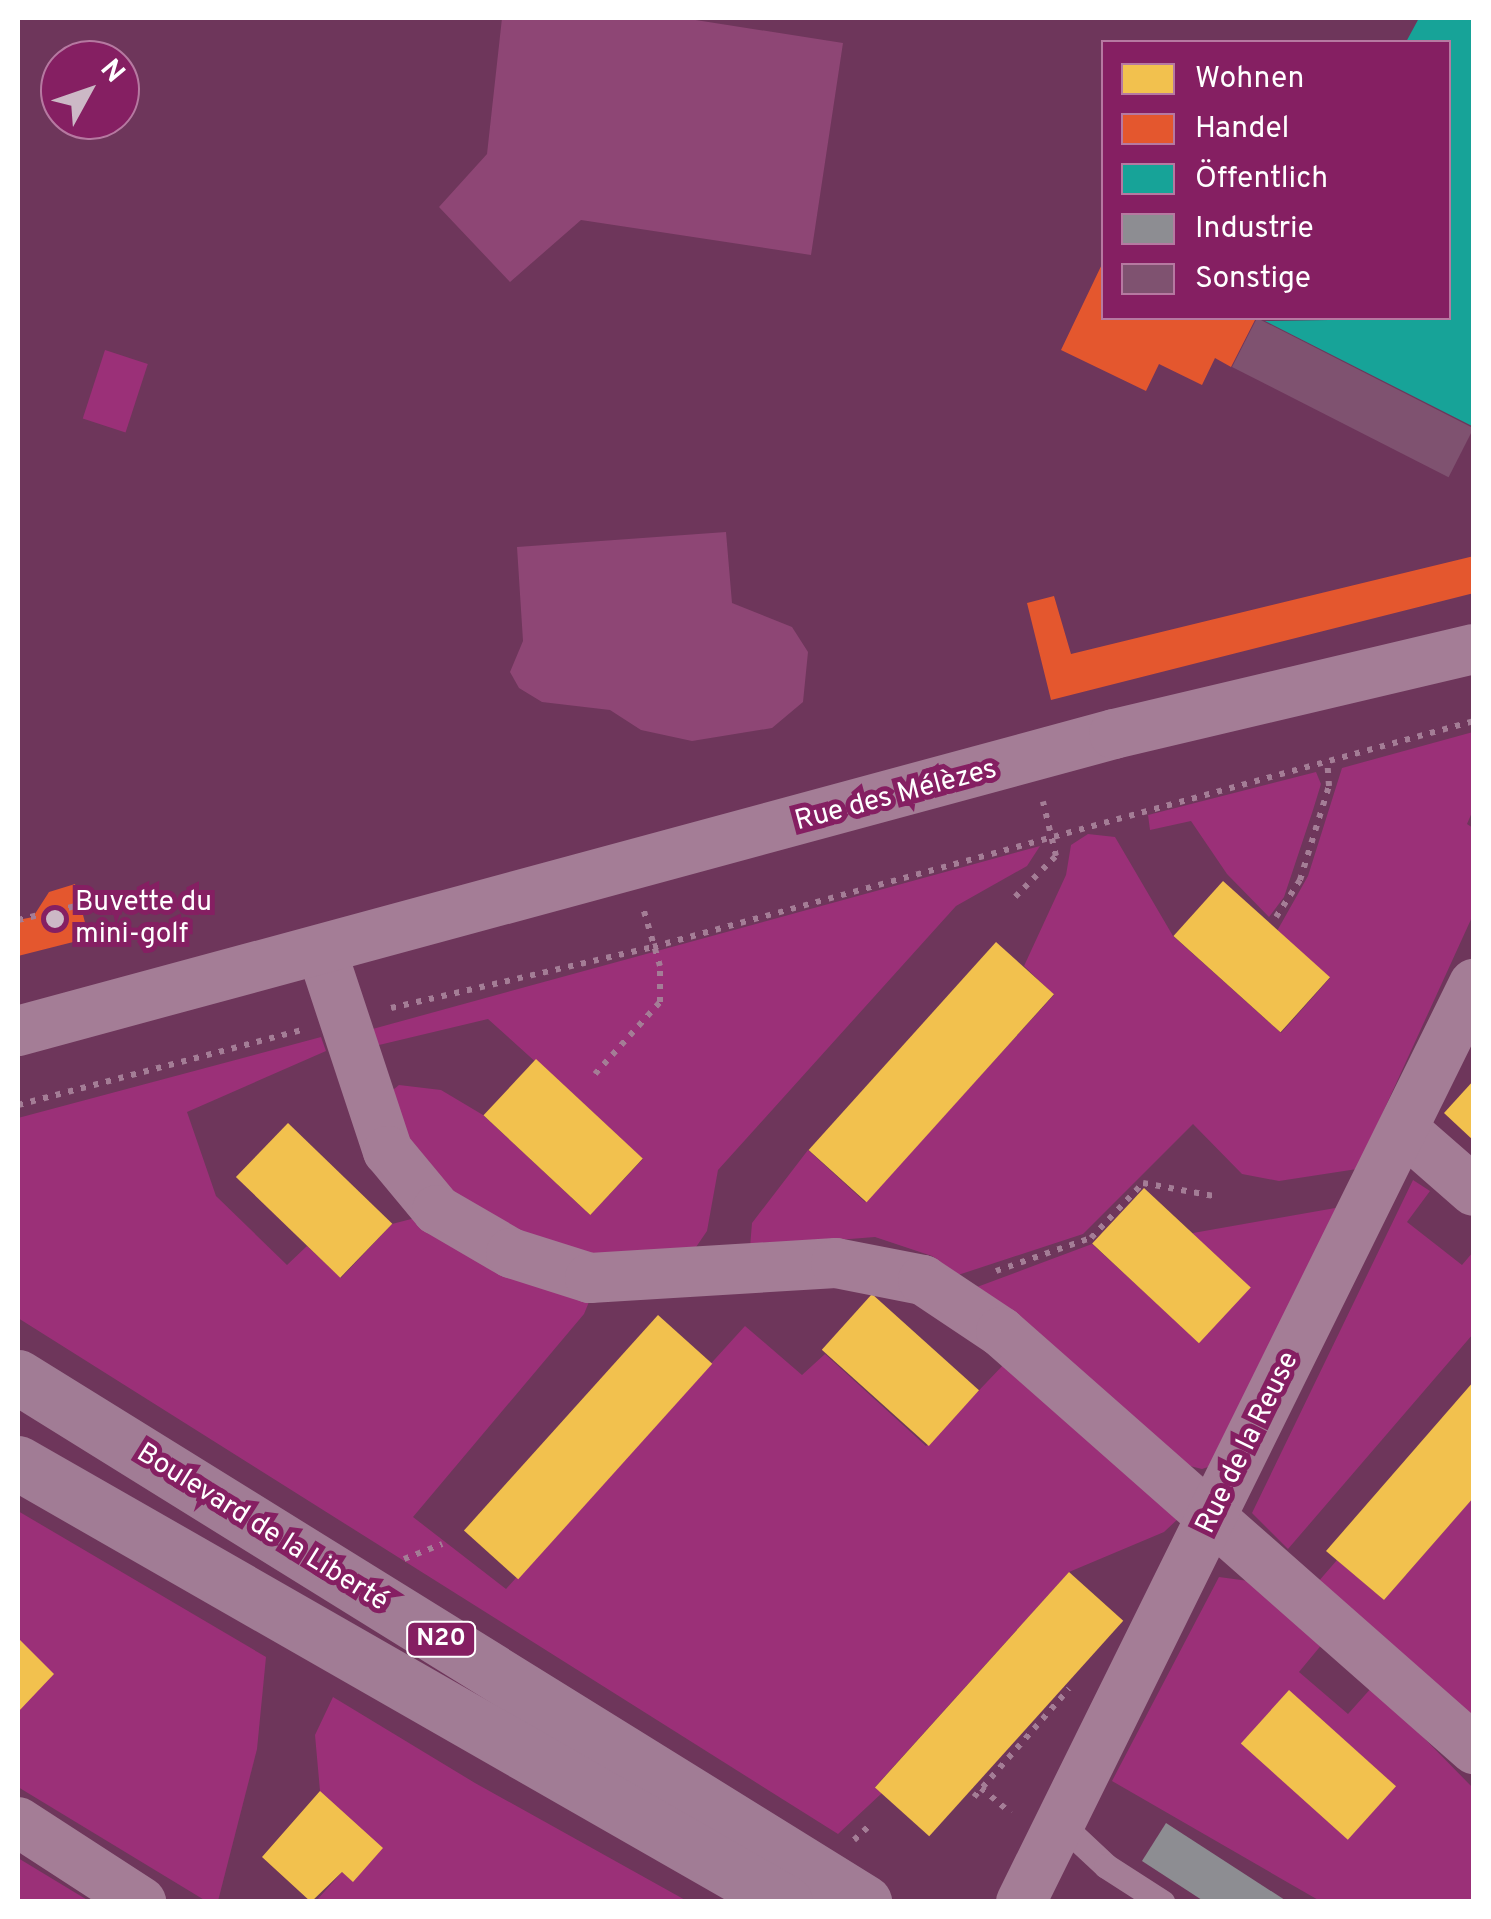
<!DOCTYPE html>
<html>
<head>
<meta charset="utf-8">
<style>
	body { margin:0 }
	#map { position:relative; width:1491px; height:1919px; overflow:hidden; background:#6e365b; font-family:Overpass,sans-serif }
	div>[style] { position:absolute }
	.green>* { inset:0; background:#9b3078; transform-origin:0 0 }
	.water>* { inset:0; background:#8e4675 }
	.homes>* { inset:0; background:#f2c14e; transform-origin:0 0 }
	.shops>* { inset:0; background:#e4572e }
	.public>* { inset:0; background:#17a398 }
	.industry>* { inset:0; background:#8d8d92 }
	.building>* { inset:0; background:#7f5270; transform-origin:0 0 }
	.path>* { height:6px; margin-top:-3px; transform-origin:0; background:repeating-linear-gradient(90deg,#a47d96 0 5px,transparent 0 13px) }
	.service>* { height:25px; margin:-12.5px; padding:0 12.5px; transform-origin:12.5px; border-radius:12.5px; background:#a47d96 }
	.minor>* { height:50px; margin:-25px; padding:0 25px; transform-origin:25px; border-radius:25px; background:#a47d96 }
	.primary>* { height:55px; margin:-27.5px; padding:0 27.5px; transform-origin:27.5px; border-radius:27.5px; background:#a17c95 }
	.dots>* { width:28px; height:28px; translate:-50% -50%; box-sizing:border-box; border:5px solid #851f62; border-radius:50% }
	span { translate:-50% -50%; white-space:nowrap; text-align:center; line-height:1.15; -webkit-text-stroke:10px #851f62; paint-order:stroke }
	.shield-label span { padding:2px 8px; background:#851f62; border:2px solid; border-radius:8px; -webkit-text-stroke-width:0 }
	.shield-label { font-size:25px; color:#fff; font-weight:700 }
	.street-label { font-size:28px; color:#fff }
	.poi-label { font-size:28px; color:#fff }
	.left { translate:0 -50%; text-align:left }
	.frame { position:absolute; inset:0; border:20px solid #fff; pointer-events:none }
	.legend { position:absolute; left:1101px; top:40px; width:350px; height:280px; box-sizing:border-box; background:#851f62; border:2px solid #b679a1; margin:0; padding:12px 18px; list-style:none; font-size:30px; color:#fff }
	.legend li { display:flex; align-items:center; gap:20px; height:50px }
	.legend b { width:50px; border:2px solid #b679a1 }
	.north { position:absolute; left:40px; top:40px; width:100px; height:100px; box-sizing:border-box; background:#851f62; border:2px solid #b679a1; border-radius:50%; rotate:50deg; font-size:28px; font-weight:700; line-height:40px; text-align:center; color:#fff }
	.north::after { content:''; display:block; margin:auto; width:35px; height:45px; background:#ccb9c6; clip-path:polygon(50% 0,100% 100%,50% 72%,0 100%) }
</style>
</head>
<body>
<div id="map">
	<div class="green">
		<div style="left:105px;top:350px;width:45px;height:72px;rotate:18deg"></div>
		<div style="clip-path:polygon(1473px 732px,1473px 810px,1467px 824px,1473px 828px,1473px 915px,1357px 1169px,1279px 1181px,1242px 1174px,1193px 1124px,1083px 1234px,958px 1275px,932px 1256px,875px 1237px,750px 1247px,752px 1223px,808px 1150px,865px 1202px,1054px 995px,1024px 966px,1066px 875px,1071px 845px,1088px 834px,1115px 837px,1173px 936px,1281px 1033px,1330px 978px,1277px 931px,1308px 876px,1342px 768px)"></div>
		<div style="clip-path:polygon(1316px 772px,1321px 784px,1313px 810px,1284px 897px,1269px 917px,1227px 874px,1191px 821px,1150px 830px,1148px 815px)"></div>
		<div style="clip-path:polygon(1040px 846px,1027px 866px,956px 906px,718px 1170px,707px 1231px,694px 1250px,592px 1258px,514px 1241px,452px 1199px,397px 1133px,388px 1094px,399px 1085px,441px 1090px,483px 1115px,590px 1215px,643px 1159px,488px 1019px,379px 1045px,358px 1033px)"></div>
		<div style="clip-path:polygon(321px 1037px,326px 1051px,187px 1112px,216px 1196px,287px 1265px,307px 1246px,341px 1278px,392px 1224px,419px 1217px,591px 1297px,584px 1314px,413px 1517px,506px 1589px,745px 1326px,802px 1375px,825px 1354px,926px 1446px,1006px 1362px,1181px 1516px,1164px 1532px,1069px 1572px,875px 1787px,882px 1793px,838px 1834px,18px 1318px,18px 1118px)"></div>
		<div style="clip-path:polygon(1413px 1180px,1430px 1191px,1407px 1222px,1462px 1265px,1473px 1252px,1473px 1334px,1288px 1549px,1252px 1513px)"></div>
		<div style="clip-path:polygon(1341px 1207px,1217px 1464px,1202px 1469px,1182px 1464px,977px 1287px,1092px 1244px,1200px 1343px,1193px 1233px)"></div>
		<div style="clip-path:polygon(1473px 1498px,1473px 1719px,1318px 1582px,1337px 1560px,1384px 1600px)"></div>
		<div style="clip-path:polygon(18px 1511px,266px 1657px,257px 1749px,218px 1901px,206px 1901px,18px 1787px)"></div>
		<div style="clip-path:polygon(1219px 1577px,1256px 1582px,1323px 1643px,1299px 1672px,1348px 1714px,1373px 1686px,1473px 1788px,1473px 1901px,1320px 1901px,1112px 1781px)"></div>
		<div style="clip-path:polygon(333px 1697px,475px 1783px,687px 1901px,316px 1901px,342px 1872px,353px 1881px,320px 1791px,315px 1735px)"></div>
		<div style="clip-path:polygon(18px 1858px,89px 1901px,18px 1901px)"></div>
	</div>
	<div class="water">
		<div style="clip-path:polygon(502px 18px,683px 18px,843px 43px,811px 255px,581px 220px,510px 282px,439px 207px,487px 154px)"></div>
		<div style="clip-path:polygon(726px 532px,732px 603px,792px 627px,808px 652px,803px 702px,772px 728px,692px 741px,641px 730px,610px 710px,542px 702px,519px 688px,510px 672px,523px 641px,517px 547px)"></div>
	</div>
	<div class="homes">
		<div style="left:1223px;top:881px;width:144px;height:74px;rotate:42deg"></div>
		<div style="left:996px;top:942px;width:78px;height:280px;rotate:42deg"></div>
		<div style="left:536px;top:1059px;width:146px;height:77px;rotate:43deg"></div>
		<div style="clip-path:polygon(1474px 1080px,1474px 1141px,1444px 1113px)"></div>
		<div style="left:288px;top:1123px;width:145px;height:75px;rotate:44deg"></div>
		<div style="left:1144px;top:1188px;width:146px;height:76px;rotate:43deg"></div>
		<div style="left:872px;top:1294px;width:144px;height:75px;rotate:42deg"></div>
		<div style="left:658px;top:1315px;width:73px;height:290px;rotate:42deg"></div>
		<div style="clip-path:polygon(1474px 1381px,1474px 1497px,1384px 1600px,1326px 1551px)"></div>
		<div style="left:1069px;top:1572px;width:73px;height:290px;rotate:42deg"></div>
		<div style="clip-path:polygon(18px 1638px,54px 1674px,18px 1712px)"></div>
		<div style="left:1289px;top:1690px;width:144px;height:72px;rotate:42deg"></div>
		<div style="clip-path:polygon(320px 1791px,383px 1848px,353px 1882px,342px 1872px,311px 1902px,262px 1857px)"></div>
	</div>
	<div class="shops">
		<div style="clip-path:polygon(1104px 260px,1104px 318px,1256px 318px,1231px 367px,1215px 358px,1202px 385px,1159px 364px,1146px 391px,1061px 350px)"></div>
		<div style="clip-path:polygon(1474px 556px,1474px 593px,1051px 700px,1027px 603px,1054px 596px,1071px 654px)"></div>
		<div style="clip-path:polygon(75px 884px,89px 938px,18px 956px,18px 920px,33px 917px,49px 892px)"></div>
	</div>
	<div class="public">
		<div style="clip-path:polygon(1419px 18px,1474px 18px,1474px 427px,1265px 321px,1448px 318px,1448px 42px,1406px 42px)"></div>
	</div>
	<div class="industry">
		<div style="clip-path:polygon(1166px 1823px,1288px 1902px,1205px 1902px,1142px 1861px)"></div>
	</div>
	<div class="building">
		<div style="left:1257px;top:318px;width:243px;height:55px;rotate:27deg"></div>
	</div>
	<div class="path">
		<div style="left:1015px;top:897px;width:58px;rotate:-45deg"></div>
		<div style="left:1056px;top:856px;width:56px;rotate:-103.5deg"></div>
		<div style="left:1276px;top:917px;width:44px;rotate:-57deg"></div>
		<div style="left:1300px;top:880px;width:98px;rotate:-72.9deg"></div>
		<div style="left:1329px;top:786px;width:26px;rotate:-94deg"></div>
		<div style="left:18px;top:920px;width:64px;rotate:-13.6deg"></div>
		<div style="left:80px;top:905px;width:62px;rotate:-4.6deg"></div>
		<div style="left:391px;top:1008px;width:269px;rotate:-13.1deg"></div>
		<div style="left:653px;top:947px;width:852px;rotate:-15.39deg"></div>
		<div style="left:595px;top:1074px;width:97px;rotate:-47.9deg"></div>
		<div style="left:660px;top:1002px;width:36px;rotate:-90deg"></div>
		<div style="left:660px;top:966px;width:60px;rotate:-106.3deg"></div>
		<div style="left:18px;top:1105px;width:293px;rotate:-14.8deg"></div>
		<div style="left:996px;top:1271px;width:101px;rotate:-19.2deg"></div>
		<div style="left:1091px;top:1238px;width:76px;rotate:-46.6deg"></div>
		<div style="left:1143px;top:1183px;width:72px;rotate:10.4deg"></div>
		<div style="left:404px;top:1559px;width:41px;rotate:-21.5deg"></div>
		<div style="left:981px;top:1788px;width:39px;rotate:40deg"></div>
		<div style="left:974px;top:1797px;width:144px;rotate:-48.7deg"></div>
		<div style="left:854px;top:1840px;width:22px;rotate:-43deg"></div>
	</div>
	<div class="service">
		<div style="left:1059px;top:1822px;width:64px;rotate:43.1deg"></div>
		<div style="left:1106px;top:1866px;width:67px;rotate:32.7deg"></div>
	</div>
	<div class="minor">
		<div style="left:322px;top:952px;width:210px;rotate:71.7deg"></div>
		<div style="left:388px;top:1151px;width:77px;rotate:50.3deg"></div>
		<div style="left:437px;top:1210px;width:86px;rotate:30.2deg"></div>
		<div style="left:511px;top:1253px;width:83px;rotate:17.6deg"></div>
		<div style="left:590px;top:1278px;width:246px;rotate:-3.5deg"></div>
		<div style="left:836px;top:1263px;width:89px;rotate:11.1deg"></div>
		<div style="left:923px;top:1280px;width:94px;rotate:33.7deg"></div>
		<div style="left:1001px;top:1332px;width:631px;rotate:41.4deg"></div>
		<div style="left:18px;top:1031px;width:1136px;rotate:-15.16deg"></div>
		<div style="left:1114px;top:734px;width:370px;rotate:-13.3deg"></div>
		<div style="left:1403px;top:1129px;width:94px;rotate:41.1deg"></div>
		<div style="left:18px;top:1822px;width:147px;rotate:33deg"></div>
		<div style="left:1021px;top:1902px;width:1024px;rotate:-63.74deg"></div>
	</div>
	<div class="primary">
		<div style="left:18px;top:1377px;width:996px;rotate:31.82deg"></div>
		<div style="left:18px;top:1463px;width:884px;rotate:29.79deg"></div>
	</div>
	<div class="dots">
		<div style="left:55px;top:919px;background:#ccb9c6"></div>
	</div>
	<div class="shield-label">
		<span style="left:441px;top:1639px">N20</span>
	</div>
	<div class="street-label">
		<span style="left:896px;top:796px;rotate:-15deg">Rue des Mélèzes</span>
		<span style="left:1248px;top:1443px;rotate:-64deg">Rue de la Reuse</span>
		<span style="left:262px;top:1528px;rotate:32deg">Boulevard de la Liberté</span>
	</div>
	<div class="poi-label">
		<span class="left" style="left:75px;top:919px">Buvette du<br>mini-golf</span>
	</div>
	<div class="frame"></div>
	<ul class="legend">
	<li><b style="height:28px;background:#f2c14e"></b>Wohnen</li>
	<li><b style="height:28px;background:#e4572e"></b>Handel</li>
	<li><b style="height:28px;background:#17a398"></b>Öffentlich</li>
	<li><b style="height:28px;background:#8d8d92"></b>Industrie</li>
	<li><b style="height:28px;background:#7f5270"></b>Sonstige</li>
	</ul>
	<div class="north">N</div>
</div>
</body>
</html>
